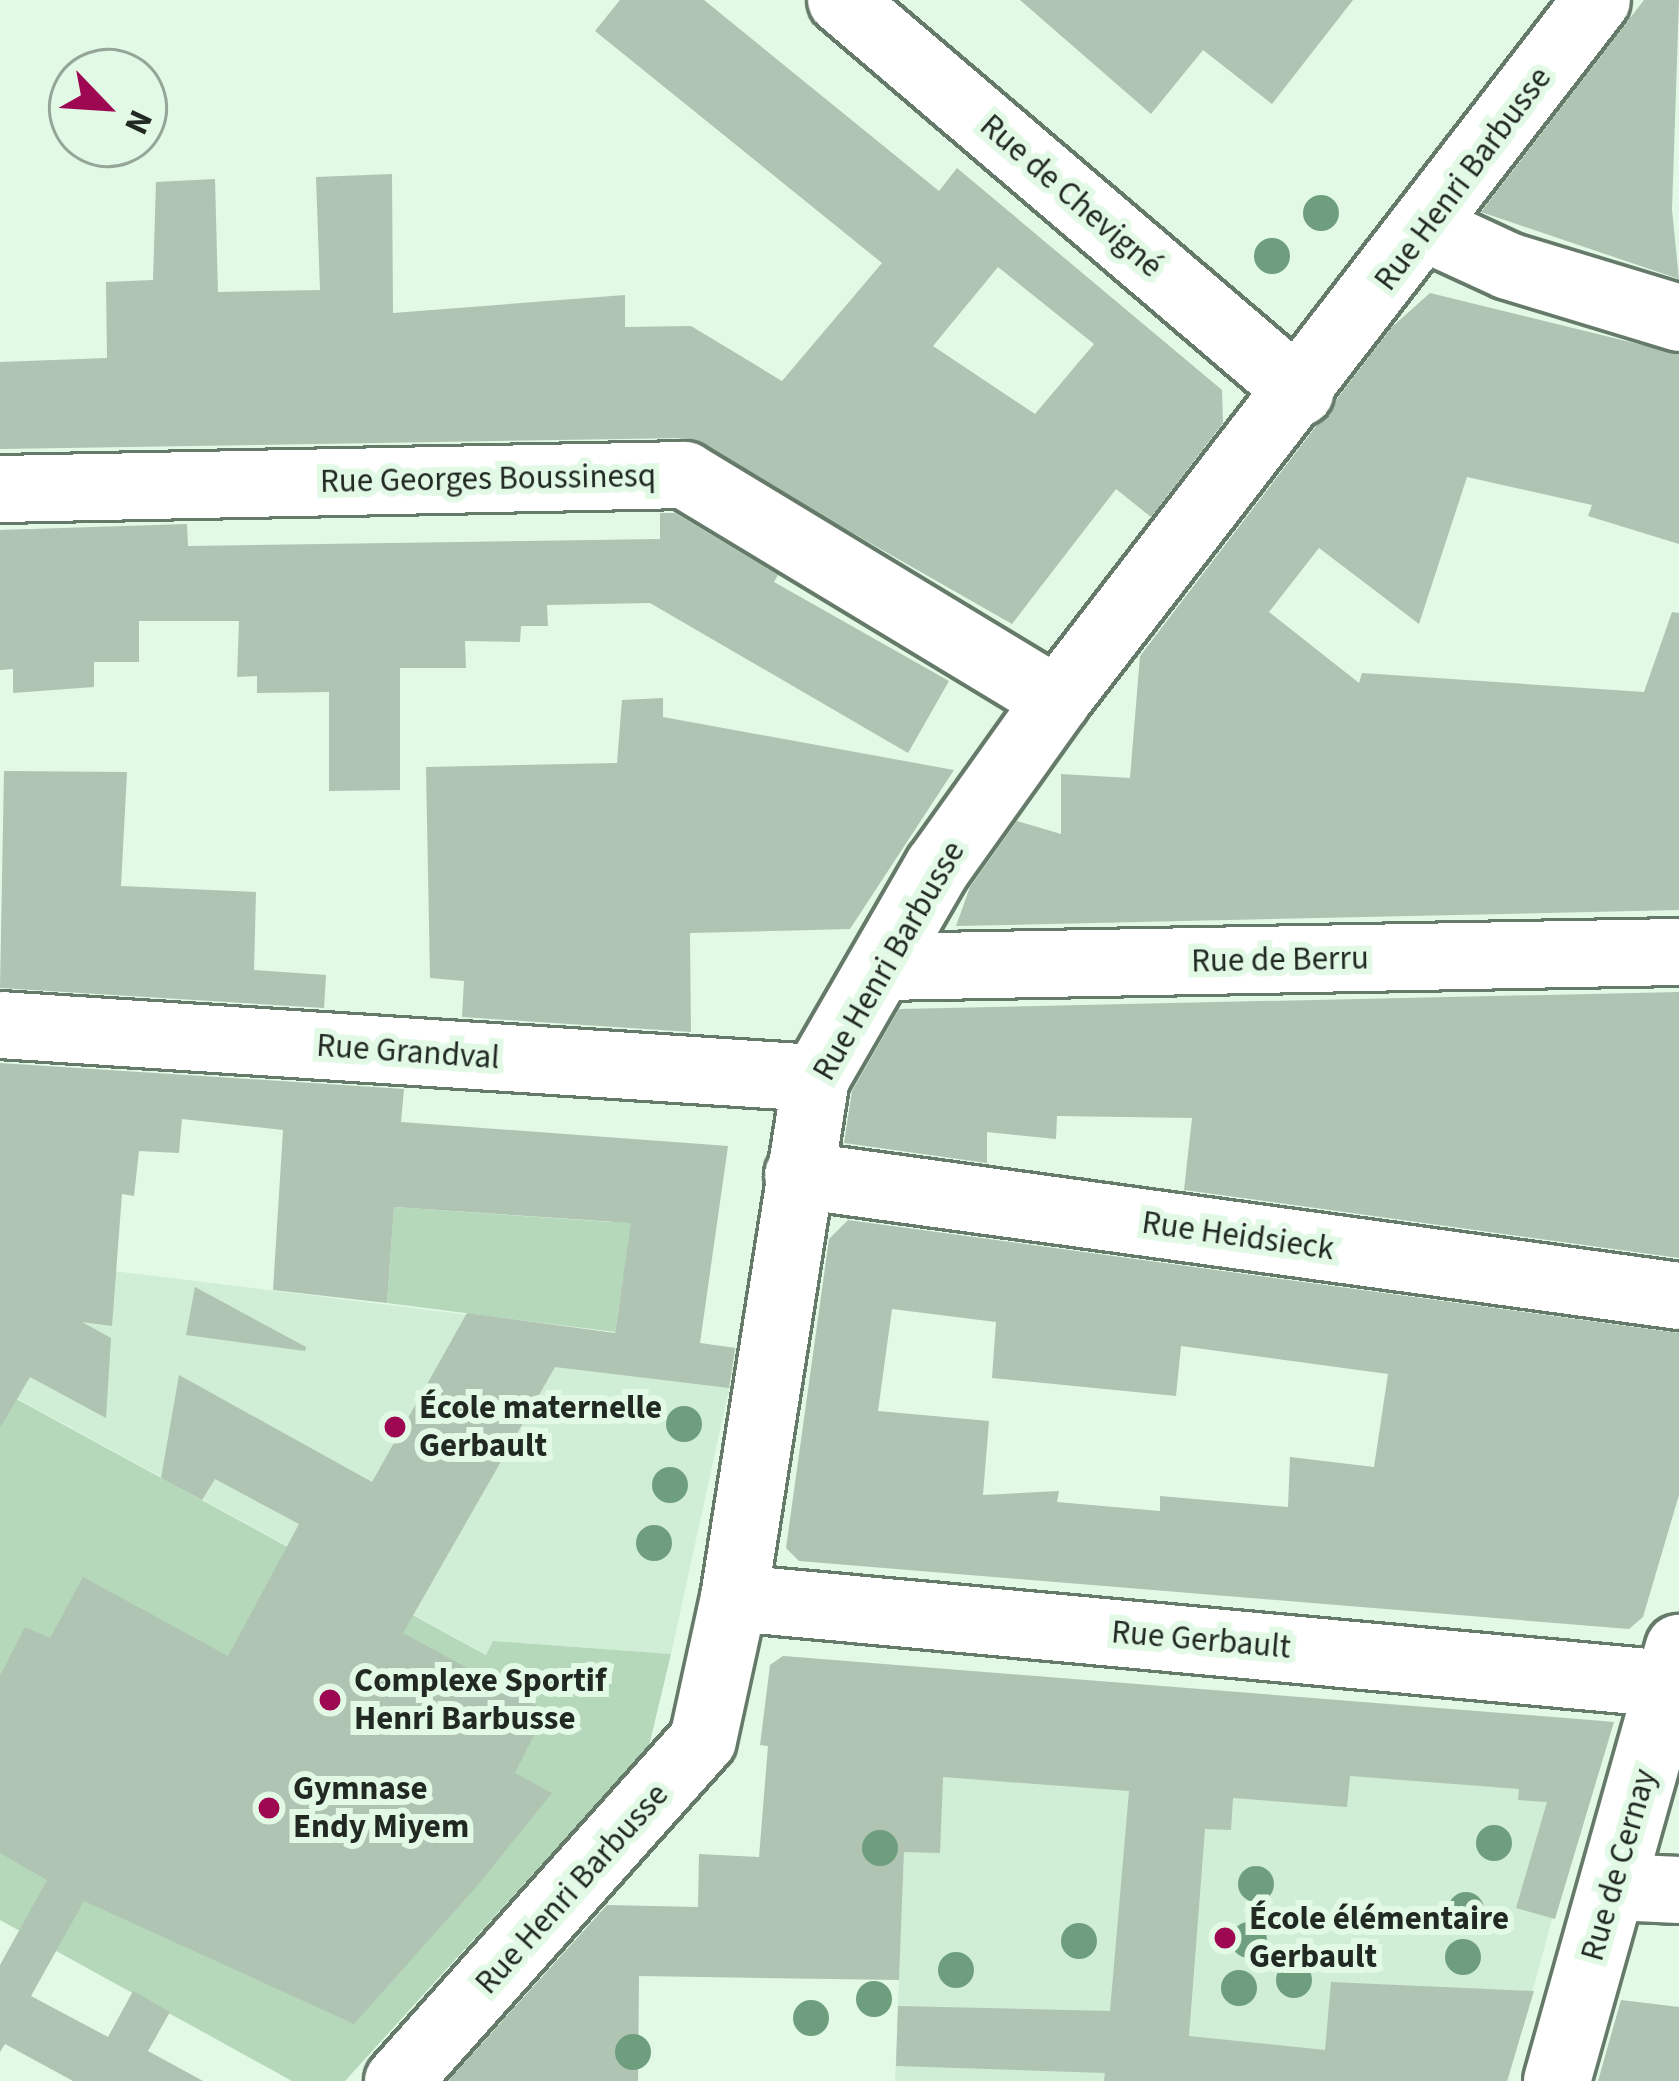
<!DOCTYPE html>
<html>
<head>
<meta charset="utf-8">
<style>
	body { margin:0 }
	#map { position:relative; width:1679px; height:2081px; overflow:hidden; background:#e2f9e6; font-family:"Source Sans 3",sans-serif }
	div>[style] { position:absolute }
	.built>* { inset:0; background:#d0edd5 }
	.green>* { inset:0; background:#b5d8bb }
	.building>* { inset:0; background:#afc4b2 }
	.roads { filter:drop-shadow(3px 0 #667a69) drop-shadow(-3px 0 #667a69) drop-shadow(0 3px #667a69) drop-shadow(0 -3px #667a69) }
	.minor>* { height:66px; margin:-33px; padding:0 33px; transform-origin:33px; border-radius:33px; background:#fff }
	.major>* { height:66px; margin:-33px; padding:0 33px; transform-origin:33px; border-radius:33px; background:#fff }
	.trees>* { width:36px; height:36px; margin:-18px; border-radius:50%; background:#6e9e7d }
	.dots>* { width:33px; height:33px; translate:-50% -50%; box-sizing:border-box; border:6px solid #e2f9e6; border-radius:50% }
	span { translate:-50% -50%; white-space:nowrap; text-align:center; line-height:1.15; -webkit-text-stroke:12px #e2f9e6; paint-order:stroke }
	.street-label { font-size:33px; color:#212922 }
	.poi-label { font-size:33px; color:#212922; font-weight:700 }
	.left { translate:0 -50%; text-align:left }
	.north { position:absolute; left:48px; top:48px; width:120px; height:120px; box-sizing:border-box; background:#e2f9e6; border:3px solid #95a698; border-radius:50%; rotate:115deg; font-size:33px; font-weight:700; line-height:48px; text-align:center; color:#212922 }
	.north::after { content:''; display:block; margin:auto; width:42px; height:54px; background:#9e0852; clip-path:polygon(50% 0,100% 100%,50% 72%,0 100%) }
</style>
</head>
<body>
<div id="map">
	<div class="built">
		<div style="clip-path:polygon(0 1257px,738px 1348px,671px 1654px,494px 1641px,487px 1655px,0 1389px)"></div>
		<div style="clip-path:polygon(783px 1656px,1606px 1721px,1508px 2081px,895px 2081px,908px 1747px,770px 1665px)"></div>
	</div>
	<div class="green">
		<div style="clip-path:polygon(394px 1207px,611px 1222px,650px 1211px,623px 1278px,615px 1332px,387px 1303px)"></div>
		<div style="clip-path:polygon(0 1390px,486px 1655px,493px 1641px,671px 1654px,649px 1746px,345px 2081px,292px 2081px,0 1920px)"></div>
	</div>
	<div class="building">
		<div style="clip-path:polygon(evenodd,620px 0,704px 0,939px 191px,957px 168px,1222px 390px,1223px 423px,1151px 517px,1116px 489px,1012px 624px,686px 438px,0 449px,0 362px,107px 358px,106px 282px,153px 280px,156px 182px,215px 179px,218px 292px,320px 290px,316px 177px,392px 174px,393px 313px,625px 295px,625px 327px,691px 326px,782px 381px,882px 263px,595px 31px,620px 0,998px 267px,1094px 344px,1035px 414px,933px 346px,998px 267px)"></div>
		<div style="clip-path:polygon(1020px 0,1353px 0,1272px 104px,1203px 50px,1151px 114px)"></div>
		<div style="clip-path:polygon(1644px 0,1679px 0,1672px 210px,1679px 279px,1481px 212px)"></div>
		<div style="clip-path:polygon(1430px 293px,1679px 354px,1679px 544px,1588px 516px,1592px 505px,1467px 477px,1419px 624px,1319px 548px,1269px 612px,1359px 683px,1362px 673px,1644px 692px,1672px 612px,1679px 613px,1679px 910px,956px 926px,970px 887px,1017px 821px,1061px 834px,1061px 774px,1130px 778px,1140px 656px,1392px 327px)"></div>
		<div style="clip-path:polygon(660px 513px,675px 513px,778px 575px,774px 582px,949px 681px,908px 753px,650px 603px,547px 605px,548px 626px,521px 626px,520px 642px,465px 641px,466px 668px,400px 668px,400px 790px,329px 791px,329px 692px,257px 693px,257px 676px,237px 677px,239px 621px,139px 621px,139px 662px,94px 662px,94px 687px,13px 693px,13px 669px,0 670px,0 530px,187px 524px,188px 546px,660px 539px)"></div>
		<div style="clip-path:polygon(663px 698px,663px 717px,954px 770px,850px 929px,690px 933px,691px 1032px,462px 1017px,464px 981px,430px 978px,426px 767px,617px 763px,622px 700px)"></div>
		<div style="clip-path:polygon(4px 771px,127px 772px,121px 886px,256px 892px,254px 970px,326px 975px,324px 1008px,0 988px)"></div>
		<div style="clip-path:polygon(1679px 992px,1679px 1258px,1184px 1190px,1192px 1118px,1057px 1116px,1056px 1139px,987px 1132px,987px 1163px,844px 1143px,852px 1091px,899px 1009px)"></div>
		<div style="clip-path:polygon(0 1063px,404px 1089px,401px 1122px,728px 1146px,700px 1343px,735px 1348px,729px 1388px,555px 1367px,403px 1633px,546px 1711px,515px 1773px,552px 1793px,477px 1886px,354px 2024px,84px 1901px,31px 1996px,108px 2037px,133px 1991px,170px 2012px,148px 2051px,203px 2081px,73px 2081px,5px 2044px,0 2052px,0 1965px,47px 1880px,0 1853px,0 1676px,25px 1627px,50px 1638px,83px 1577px,228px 1656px,299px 1524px,215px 1479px,202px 1500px,161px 1478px,179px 1375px,372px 1482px,467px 1313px,615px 1333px,631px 1223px,394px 1207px,387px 1303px,273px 1290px,283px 1130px,182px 1119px,179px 1153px,139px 1151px,134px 1196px,122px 1194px,112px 1326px,82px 1322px,111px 1338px,106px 1418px,30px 1377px,0 1428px)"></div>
		<div style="clip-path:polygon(evenodd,848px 1220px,1679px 1333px,1679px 1495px,1643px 1617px,1629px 1629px,799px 1561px,786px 1548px,829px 1239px,848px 1220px,892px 1309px,996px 1322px,992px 1378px,1176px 1396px,1181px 1346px,1388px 1374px,1374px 1467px,1290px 1457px,1288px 1507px,1160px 1496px,1160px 1511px,1057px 1502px,1059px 1491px,983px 1495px,989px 1421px,878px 1411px,892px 1309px)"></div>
		<div style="clip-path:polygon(195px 1287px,306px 1347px,305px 1351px,186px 1335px)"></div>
		<div style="clip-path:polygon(783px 1656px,1614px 1722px,1555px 1919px,1516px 1908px,1547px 1802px,1518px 1800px,1519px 1789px,1350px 1776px,1347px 1807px,1233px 1798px,1231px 1830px,1205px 1829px,1189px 2036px,1325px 2050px,1331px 1982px,1534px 1991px,1507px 2081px,1104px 2081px,1105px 2073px,896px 2066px,898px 2006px,1110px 2011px,1129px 1791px,943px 1777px,940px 1853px,904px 1852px,899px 1980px,639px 1976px,638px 2081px,448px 2081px,607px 1905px,698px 1907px,699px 1854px,759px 1857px,768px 1746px,760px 1745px,770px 1665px)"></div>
		<div style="clip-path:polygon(1621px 2000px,1679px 2007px,1679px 2081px,1598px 2081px)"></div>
	</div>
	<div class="roads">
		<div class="minor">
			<div style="left:841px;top:0;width:604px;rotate:40.5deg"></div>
			<div style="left:1428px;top:229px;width:88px;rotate:24.8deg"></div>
			<div style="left:1508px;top:266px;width:179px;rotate:16.9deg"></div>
			<div style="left:0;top:489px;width:685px;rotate:-1.17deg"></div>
			<div style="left:685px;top:475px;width:435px;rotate:31.2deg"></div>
			<div style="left:882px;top:967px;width:797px;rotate:-1.08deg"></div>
			<div style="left:0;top:1025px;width:818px;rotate:3.72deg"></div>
			<div style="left:798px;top:1175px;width:889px;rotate:7.82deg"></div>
			<div style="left:734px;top:1598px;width:938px;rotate:5.26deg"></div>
			<div style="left:1615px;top:1887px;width:64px;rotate:2.7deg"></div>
			<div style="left:398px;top:2081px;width:457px;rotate:-48.2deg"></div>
			<div style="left:703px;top:1740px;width:145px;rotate:-77.7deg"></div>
			<div style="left:734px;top:1598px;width:526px;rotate:-81.04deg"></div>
			<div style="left:816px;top:1078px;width:244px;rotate:-60deg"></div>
			<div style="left:938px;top:867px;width:205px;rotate:-54.5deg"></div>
			<div style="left:1057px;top:700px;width:884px;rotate:-52.35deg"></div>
		</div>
		<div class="major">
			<div style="left:1557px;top:2081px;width:450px;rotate:-74.3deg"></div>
		</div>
	</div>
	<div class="trees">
		<div style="left:1321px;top:213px"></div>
		<div style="left:1272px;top:256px"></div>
		<div style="left:684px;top:1424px"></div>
		<div style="left:670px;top:1485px"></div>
		<div style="left:654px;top:1543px"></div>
		<div style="left:1494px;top:1843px"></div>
		<div style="left:880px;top:1848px"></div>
		<div style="left:1256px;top:1884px"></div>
		<div style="left:1466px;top:1910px"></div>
		<div style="left:1249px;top:1940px"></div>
		<div style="left:1079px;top:1941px"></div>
		<div style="left:1463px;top:1957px"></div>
		<div style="left:956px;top:1970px"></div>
		<div style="left:1294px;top:1980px"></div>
		<div style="left:1239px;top:1988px"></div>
		<div style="left:874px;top:1999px"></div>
		<div style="left:811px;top:2018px"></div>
		<div style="left:633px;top:2052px"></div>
	</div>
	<div class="dots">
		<div style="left:395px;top:1427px;background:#9e0852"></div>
		<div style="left:330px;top:1700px;background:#9e0852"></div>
		<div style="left:269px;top:1808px;background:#9e0852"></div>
		<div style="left:1225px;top:1938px;background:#9e0852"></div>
	</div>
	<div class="street-label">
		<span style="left:1463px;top:179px;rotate:-53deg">Rue Henri Barbusse</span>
		<span style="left:1071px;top:196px;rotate:41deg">Rue de Chevigné</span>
		<span style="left:488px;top:479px;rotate:-1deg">Rue Georges Boussinesq</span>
		<span style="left:1280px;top:960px;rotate:-1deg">Rue de Berru</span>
		<span style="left:889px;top:961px;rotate:-60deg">Rue Henri Barbusse</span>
		<span style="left:408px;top:1052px;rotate:4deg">Rue Grandval</span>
		<span style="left:1238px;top:1236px;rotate:8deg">Rue Heidsieck</span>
		<span style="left:1201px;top:1640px;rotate:5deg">Rue Gerbault</span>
		<span style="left:1619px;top:1865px;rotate:-74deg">Rue de Cernay</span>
		<span style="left:572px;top:1889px;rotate:-48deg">Rue Henri Barbusse</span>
	</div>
	<div class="poi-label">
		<span class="left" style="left:419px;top:1427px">École maternelle<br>Gerbault</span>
		<span class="left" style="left:354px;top:1700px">Complexe Sportif<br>Henri Barbusse</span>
		<span class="left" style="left:293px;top:1808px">Gymnase<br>Endy Miyem</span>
		<span class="left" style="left:1249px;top:1938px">École élémentaire<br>Gerbault</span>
	</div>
	<div class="north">N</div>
</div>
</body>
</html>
